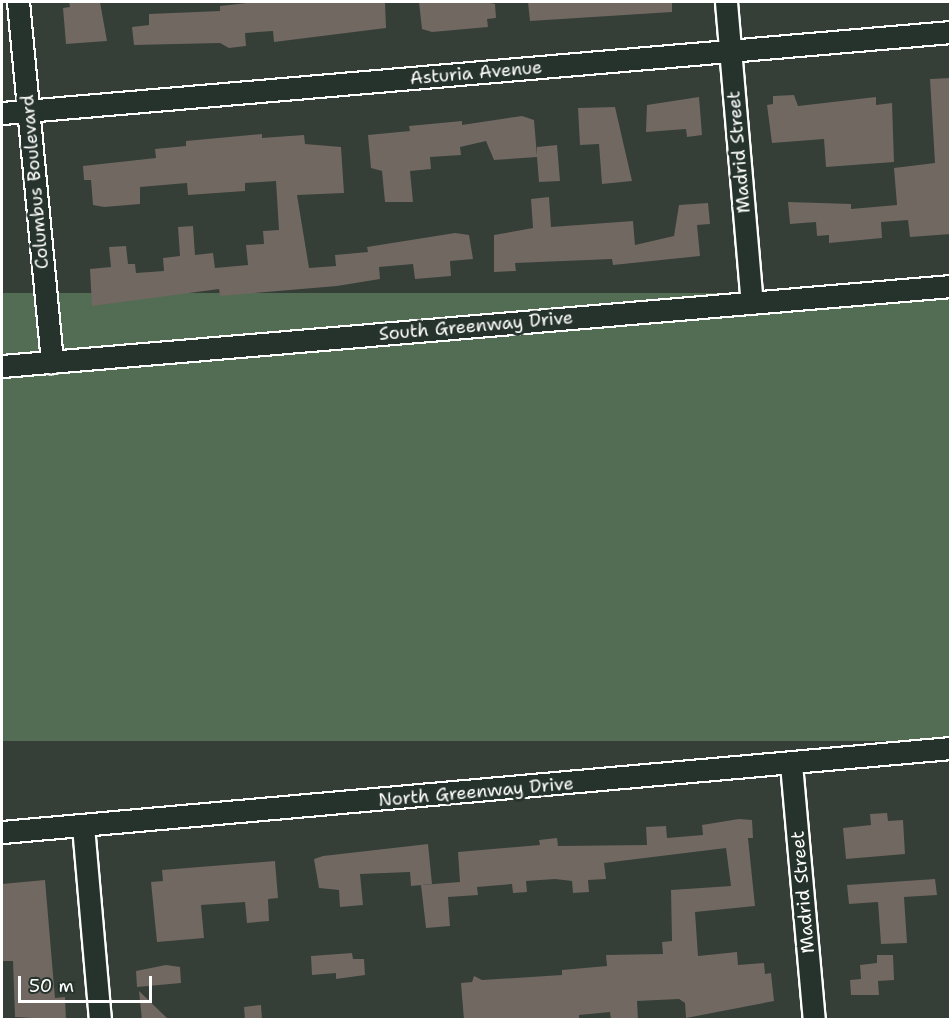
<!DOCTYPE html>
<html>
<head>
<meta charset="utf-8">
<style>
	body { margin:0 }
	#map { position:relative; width:952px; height:1021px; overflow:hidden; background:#353e37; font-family:"Shantell Sans",sans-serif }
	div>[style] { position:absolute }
	.green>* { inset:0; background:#526d54; transform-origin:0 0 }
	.building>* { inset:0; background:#706861 }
	.roads { filter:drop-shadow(2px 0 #fff) drop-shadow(-2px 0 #fff) drop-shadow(0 2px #fff) drop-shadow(0 -2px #fff) }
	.minor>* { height:21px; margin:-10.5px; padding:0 10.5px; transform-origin:10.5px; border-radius:10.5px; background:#26332d }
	span { translate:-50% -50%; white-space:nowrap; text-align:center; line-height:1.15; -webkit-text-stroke:6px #26332d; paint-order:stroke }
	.street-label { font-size:18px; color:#fff }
	.frame { position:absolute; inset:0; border:3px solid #fff; pointer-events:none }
	.scale { position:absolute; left:18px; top:976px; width:134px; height:27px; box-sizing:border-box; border:3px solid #fff; border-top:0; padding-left:8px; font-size:18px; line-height:21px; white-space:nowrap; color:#fff; -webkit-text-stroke:4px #26332d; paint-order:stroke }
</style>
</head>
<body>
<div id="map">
	<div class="green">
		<div style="left:950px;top:293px;width:448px;height:951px;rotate:90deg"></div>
	</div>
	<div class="building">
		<div style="clip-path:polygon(69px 2px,100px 2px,107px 41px,66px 44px,63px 8px,70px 7px)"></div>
		<div style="clip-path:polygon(256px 2px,385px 2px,386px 28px,274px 42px,273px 31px,245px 33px,246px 46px,229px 48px,220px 43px,134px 45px,132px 27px,149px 25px,149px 14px,220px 11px,220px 6px)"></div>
		<div style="clip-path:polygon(419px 2px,485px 2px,495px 4px,496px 18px,487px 19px,488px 27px,432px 32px,422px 29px)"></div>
		<div style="clip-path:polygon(528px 2px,672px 2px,672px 12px,530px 21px)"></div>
		<div style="clip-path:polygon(951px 78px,951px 234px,910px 237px,908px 220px,881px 222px,882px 238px,829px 243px,829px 235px,817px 236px,816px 222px,790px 224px,788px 202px,851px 204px,851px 209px,897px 205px,894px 168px,935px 163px,930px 79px)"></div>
		<div style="clip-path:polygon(794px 95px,798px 106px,876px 97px,876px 105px,892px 103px,894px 162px,826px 167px,824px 139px,772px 143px,767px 105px,773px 104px,773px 96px)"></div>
		<div style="clip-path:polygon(699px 97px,702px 135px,687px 137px,686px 129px,646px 132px,647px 105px)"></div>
		<div style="clip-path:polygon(615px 107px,632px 181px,602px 184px,599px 144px,580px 145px,578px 108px)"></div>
		<div style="clip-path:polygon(522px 116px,534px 120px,537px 156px,537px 147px,557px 145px,560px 181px,539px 182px,537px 157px,494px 160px,486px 141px,460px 147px,461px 155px,430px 157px,431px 169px,410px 171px,413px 202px,385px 202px,382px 171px,371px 168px,368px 135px,410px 131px,409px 126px,462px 121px,462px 125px)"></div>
		<div style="clip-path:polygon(262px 134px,262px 138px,304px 135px,305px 144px,341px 147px,344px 193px,297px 195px,309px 268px,336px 266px,335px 255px,368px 252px,367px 247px,455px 233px,469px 235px,473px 259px,450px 261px,451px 276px,415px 279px,413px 264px,379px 267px,380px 279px,337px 286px,220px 296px,219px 289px,92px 306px,90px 269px,111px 267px,109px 247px,126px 246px,128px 264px,135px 264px,136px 273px,164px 271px,163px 258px,180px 256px,178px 227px,193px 226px,195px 255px,213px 253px,215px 268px,248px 265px,246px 245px,264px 244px,263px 231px,279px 230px,276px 181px,245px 183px,245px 191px,188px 195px,187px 183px,140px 187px,140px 204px,104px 207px,93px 205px,91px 180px,84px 180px,83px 166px,156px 158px,155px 149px,186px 146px,186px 141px)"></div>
		<div style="clip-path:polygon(549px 197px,551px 227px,633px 221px,635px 245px,674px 236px,679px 205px,708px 203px,710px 224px,697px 225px,700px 256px,613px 265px,612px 259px,515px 263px,516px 271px,494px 272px,494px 235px,533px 228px,531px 199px)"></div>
		<div style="clip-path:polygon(887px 813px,888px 821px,903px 820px,905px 854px,846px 859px,843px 828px,871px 825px,870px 814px)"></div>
		<div style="clip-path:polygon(739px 819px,752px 820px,753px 838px,748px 838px,755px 906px,695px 912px,698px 956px,737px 952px,738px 965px,764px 963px,765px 974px,771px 973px,774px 1001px,686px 1018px,685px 1003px,679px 999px,637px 1001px,638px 1020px,611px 1020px,610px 1012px,579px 1015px,579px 1020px,464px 1020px,461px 983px,472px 982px,474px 976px,482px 980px,562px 975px,562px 970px,607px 966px,606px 955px,663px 954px,662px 942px,672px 941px,671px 890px,731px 886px,726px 848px,604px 863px,606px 879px,588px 880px,589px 892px,573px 893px,572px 881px,555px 879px,526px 881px,527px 892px,513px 893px,512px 884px,477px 887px,478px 895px,448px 897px,450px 926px,426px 928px,421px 885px,460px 882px,458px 852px,540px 845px,539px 840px,557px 838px,558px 846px,647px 845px,646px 827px,666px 826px,667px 838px,703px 835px,702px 825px)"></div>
		<div style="clip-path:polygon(428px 844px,432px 884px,411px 886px,410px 872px,360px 874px,363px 905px,340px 907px,339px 890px,319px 888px,314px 859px,323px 856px)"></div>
		<div style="clip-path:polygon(275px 861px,278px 898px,268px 899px,269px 921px,247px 923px,245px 902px,201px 905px,204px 938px,157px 942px,151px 882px,163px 881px,162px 870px)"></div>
		<div style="clip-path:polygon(935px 879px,937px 895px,904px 897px,907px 943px,881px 944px,878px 902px,849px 904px,847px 885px)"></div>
		<div style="clip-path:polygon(45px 880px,55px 998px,65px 997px,66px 1020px,15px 1017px,13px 961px,2px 961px,2px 884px)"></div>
		<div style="clip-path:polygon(352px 953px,353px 959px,364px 959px,365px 975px,336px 979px,336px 973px,312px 975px,311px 956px)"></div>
		<div style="clip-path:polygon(877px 955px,893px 955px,894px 980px,878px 981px,879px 995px,851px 995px,850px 980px,861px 979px,860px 965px,877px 963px)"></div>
		<div style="clip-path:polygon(166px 965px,180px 967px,181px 983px,137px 987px,136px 971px)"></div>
		<div style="clip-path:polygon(139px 991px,169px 1020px,142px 1020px)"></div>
		<div style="clip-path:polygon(261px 1005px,262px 1020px,245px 1020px,244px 1007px)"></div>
	</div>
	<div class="roads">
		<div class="minor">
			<div style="left:18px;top:2px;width:362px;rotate:84.6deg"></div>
			<div style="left:726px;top:2px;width:302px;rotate:85.1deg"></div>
			<div style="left:2px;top:113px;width:951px;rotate:-4.88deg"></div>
			<div style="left:2px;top:366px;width:951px;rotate:-4.82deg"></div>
			<div style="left:791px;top:764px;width:257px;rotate:84.9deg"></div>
			<div style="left:83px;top:826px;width:195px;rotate:85deg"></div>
			<div style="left:2px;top:832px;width:952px;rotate:-5.06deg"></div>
		</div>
	</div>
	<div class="street-label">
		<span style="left:476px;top:73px;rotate:-5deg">Asturia Avenue</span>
		<span style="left:739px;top:152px;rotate:-95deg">Madrid Street</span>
		<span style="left:35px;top:182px;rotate:-95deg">Columbus Boulevard</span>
		<span style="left:476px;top:326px;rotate:-5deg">South Greenway Drive</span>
		<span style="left:476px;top:792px;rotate:-5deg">North Greenway Drive</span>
		<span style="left:803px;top:892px;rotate:-95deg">Madrid Street</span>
	</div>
	<div class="frame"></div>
	<div class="scale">50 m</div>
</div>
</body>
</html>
